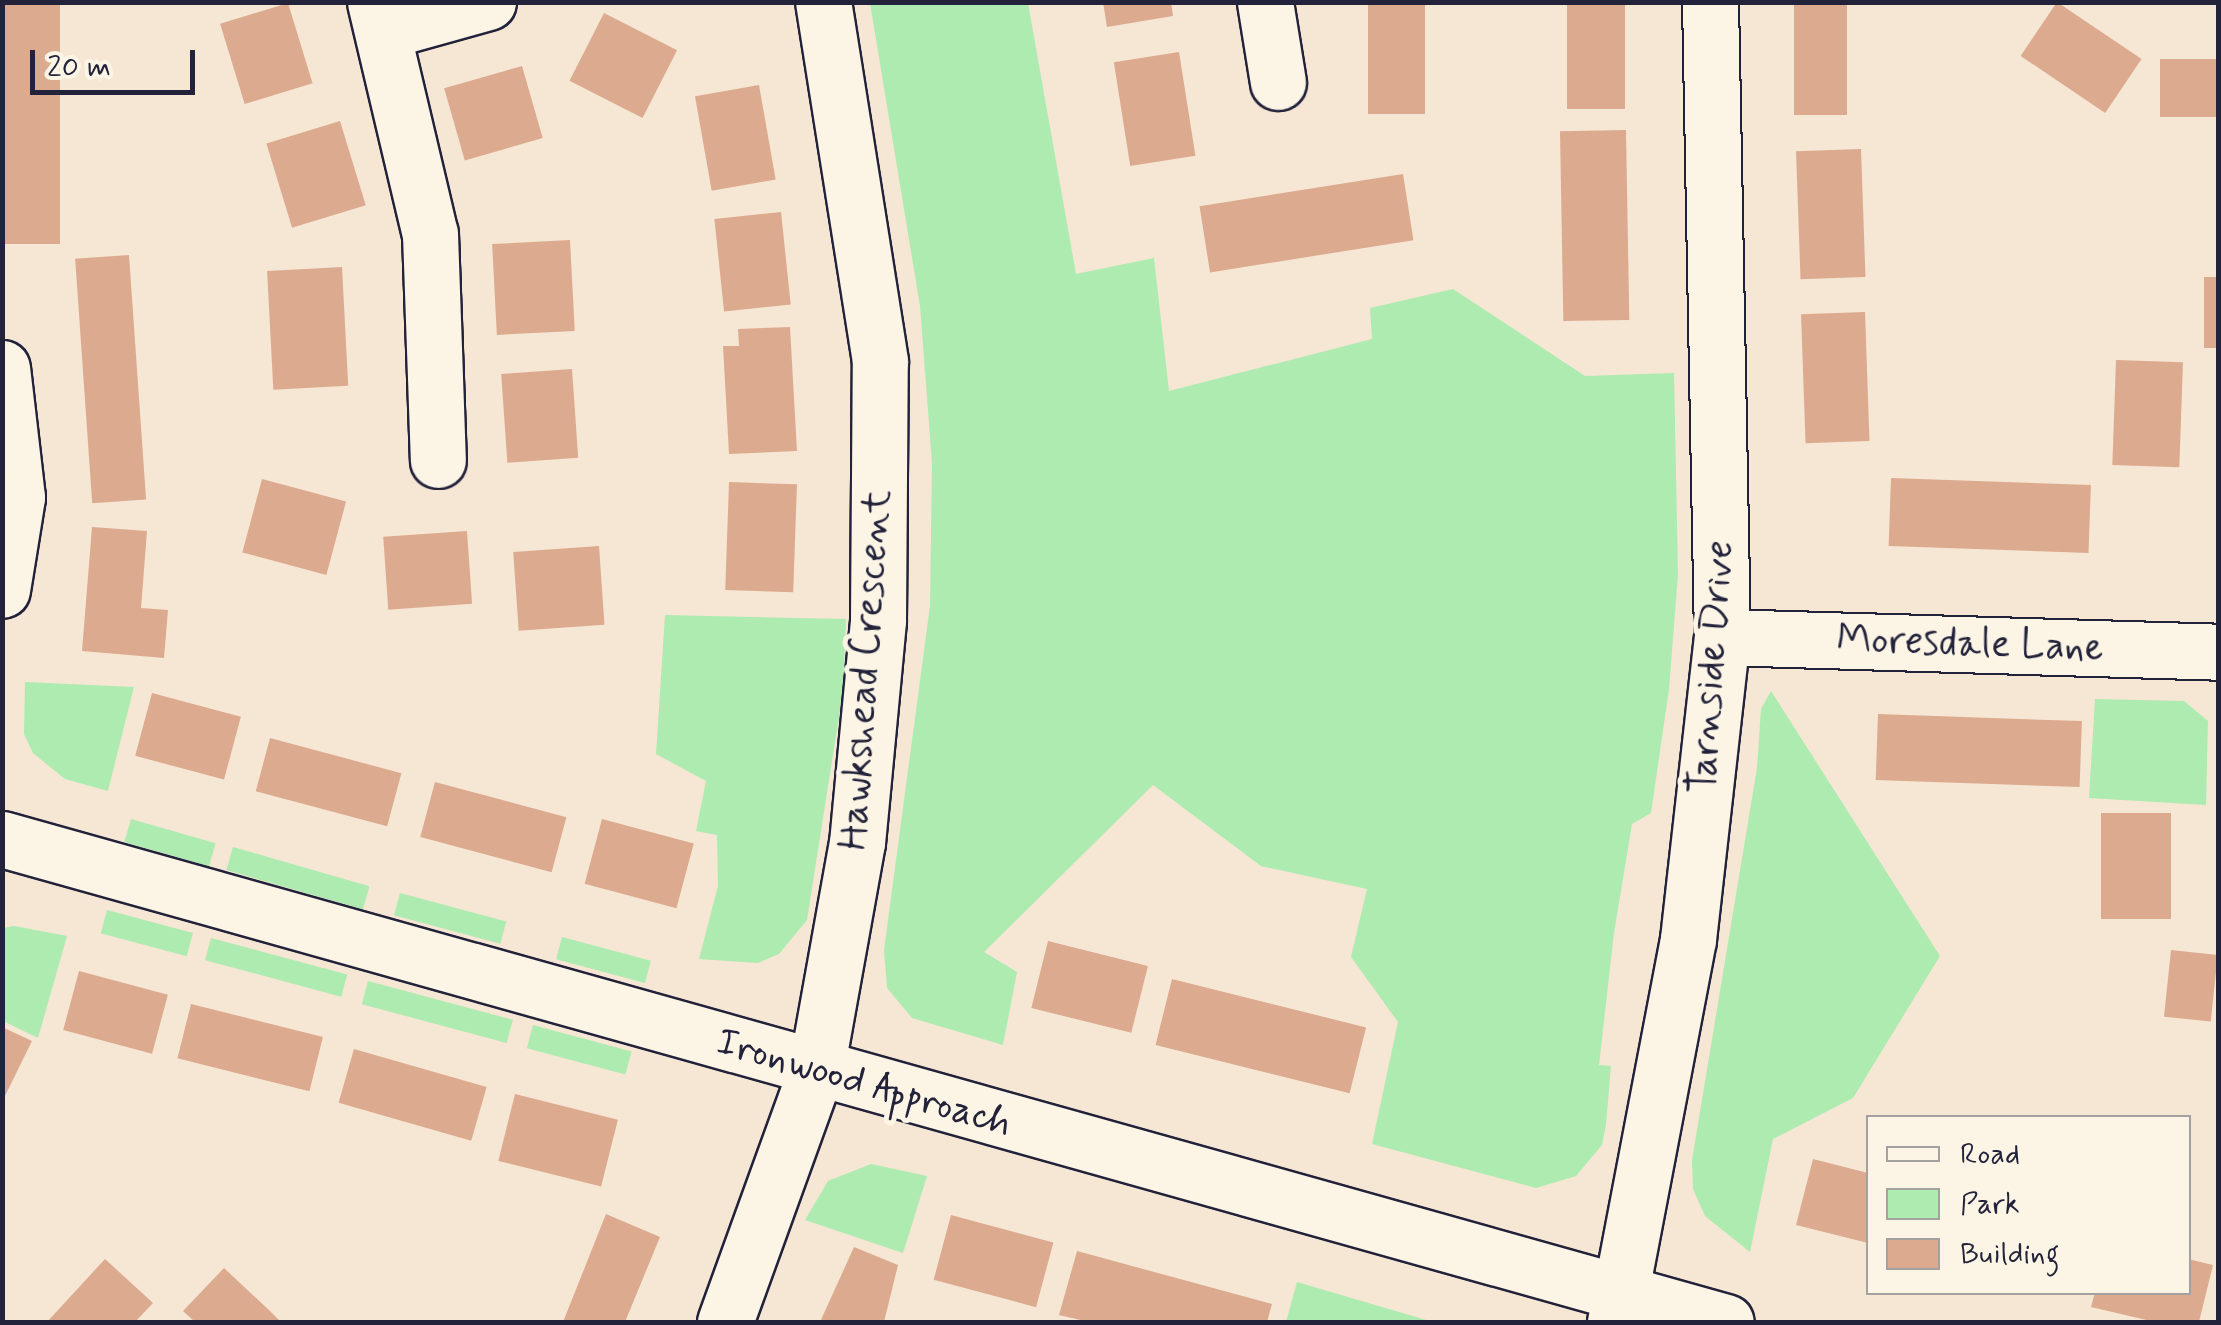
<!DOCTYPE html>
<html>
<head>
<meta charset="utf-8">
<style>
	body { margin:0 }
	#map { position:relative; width:2221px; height:1325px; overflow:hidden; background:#f6e6d4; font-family:Mynerve,sans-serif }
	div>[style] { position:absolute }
	.green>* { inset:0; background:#adebb1; transform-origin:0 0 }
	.building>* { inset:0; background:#dcab8f; transform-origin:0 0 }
	.roads { filter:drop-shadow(2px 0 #22223b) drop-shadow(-2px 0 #22223b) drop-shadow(0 2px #22223b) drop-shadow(0 -2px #22223b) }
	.minor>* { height:55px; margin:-27.5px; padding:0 27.5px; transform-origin:27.5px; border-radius:27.5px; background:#fcf5e5 }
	span { translate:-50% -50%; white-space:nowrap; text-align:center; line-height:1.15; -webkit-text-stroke:10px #fcf5e5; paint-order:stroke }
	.street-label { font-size:40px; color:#22223b }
	.frame { position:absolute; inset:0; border:5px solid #22223b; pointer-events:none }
	.legend { position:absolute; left:1866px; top:1115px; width:325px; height:180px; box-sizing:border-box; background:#fcf5e5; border:2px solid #a5a1a1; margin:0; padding:12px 18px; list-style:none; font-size:30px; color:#22223b }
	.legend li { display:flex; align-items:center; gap:20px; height:50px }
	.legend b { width:50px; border:2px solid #a5a1a1 }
	.scale { position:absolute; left:30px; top:50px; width:165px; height:45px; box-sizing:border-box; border:5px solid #22223b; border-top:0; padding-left:12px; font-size:30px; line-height:35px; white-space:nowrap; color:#22223b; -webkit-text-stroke:8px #fcf5e5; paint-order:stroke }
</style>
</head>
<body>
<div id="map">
	<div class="green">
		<div style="clip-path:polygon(870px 3px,1028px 3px,1076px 274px,1154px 258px,1169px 391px,1372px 339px,1370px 308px,1453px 289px,1585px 376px,1674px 373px,1678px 575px,1669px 689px,1651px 813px,1632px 824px,1614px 933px,1599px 1065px,1611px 1066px,1606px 1124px,1602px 1145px,1576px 1176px,1536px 1188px,1372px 1144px,1398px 1022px,1351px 957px,1367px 889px,1261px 866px,1153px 785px,984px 952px,1017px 972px,1003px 1045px,912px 1018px,887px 988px,884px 950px,930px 606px,932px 463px,920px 306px)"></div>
		<div style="clip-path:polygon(665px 615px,846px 619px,843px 691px,807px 920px,779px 954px,758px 963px,699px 959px,718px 886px,717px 835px,696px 831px,706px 781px,656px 754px)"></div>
		<div style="clip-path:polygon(25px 682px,134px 687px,108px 791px,65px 779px,33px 753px,24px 734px)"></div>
		<div style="clip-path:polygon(1771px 691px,1940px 956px,1853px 1098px,1773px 1139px,1750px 1252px,1705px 1216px,1693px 1189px,1692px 1160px,1757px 768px,1761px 709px)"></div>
		<div style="clip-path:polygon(2095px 699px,2184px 701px,2208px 721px,2206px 805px,2089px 798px)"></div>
		<div style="left:131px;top:819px;width:88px;height:24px;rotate:16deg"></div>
		<div style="left:233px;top:847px;width:142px;height:24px;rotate:16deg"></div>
		<div style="left:400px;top:893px;width:110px;height:23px;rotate:15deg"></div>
		<div style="left:107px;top:910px;width:89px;height:24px;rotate:15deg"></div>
		<div style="clip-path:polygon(14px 926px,67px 936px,38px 1038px,3px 1021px,3px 928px)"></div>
		<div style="left:562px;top:937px;width:92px;height:23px;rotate:15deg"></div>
		<div style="left:211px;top:938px;width:141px;height:23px;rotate:15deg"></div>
		<div style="left:368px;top:981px;width:150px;height:24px;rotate:15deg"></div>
		<div style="left:533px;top:1025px;width:102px;height:24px;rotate:15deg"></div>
		<div style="clip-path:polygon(871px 1164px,927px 1176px,903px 1253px,805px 1220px,828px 1181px)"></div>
		<div style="clip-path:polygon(1297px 1282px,1433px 1322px,1286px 1322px)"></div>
	</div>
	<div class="building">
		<div style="left:2px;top:2px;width:58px;height:242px"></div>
		<div style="clip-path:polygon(1103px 2px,1171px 2px,1173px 16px,1107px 27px)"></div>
		<div style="left:1368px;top:2px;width:57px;height:112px"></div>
		<div style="left:1567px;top:2px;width:58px;height:107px"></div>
		<div style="left:1794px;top:2px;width:53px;height:113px"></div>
		<div style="left:2057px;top:2px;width:102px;height:65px;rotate:34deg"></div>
		<div style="left:288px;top:3px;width:84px;height:71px;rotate:73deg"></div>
		<div style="left:604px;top:13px;width:82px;height:76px;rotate:27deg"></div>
		<div style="left:1179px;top:52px;width:105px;height:66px;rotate:81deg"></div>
		<div style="left:2160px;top:59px;width:58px;height:58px"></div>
		<div style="left:522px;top:66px;width:75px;height:81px;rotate:74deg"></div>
		<div style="left:759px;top:85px;width:96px;height:65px;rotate:80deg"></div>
		<div style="left:340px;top:121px;width:88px;height:77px;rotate:73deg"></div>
		<div style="left:1626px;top:130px;width:190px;height:66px;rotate:89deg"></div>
		<div style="left:1861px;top:149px;width:128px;height:65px;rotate:88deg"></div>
		<div style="left:1403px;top:174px;width:67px;height:206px;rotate:81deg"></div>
		<div style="left:781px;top:212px;width:93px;height:67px;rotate:84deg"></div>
		<div style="left:570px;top:240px;width:91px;height:78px;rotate:87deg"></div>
		<div style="left:129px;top:255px;width:245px;height:54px;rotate:86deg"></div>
		<div style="left:342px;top:267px;width:119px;height:75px;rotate:87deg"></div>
		<div style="left:2204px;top:277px;width:14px;height:71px"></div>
		<div style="left:1865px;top:312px;width:129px;height:64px;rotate:88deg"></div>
		<div style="clip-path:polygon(790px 327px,797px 451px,729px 454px,723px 346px,739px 346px,738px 329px)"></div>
		<div style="left:2116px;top:360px;width:67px;height:105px;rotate:2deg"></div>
		<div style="left:572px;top:369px;width:89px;height:71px;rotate:86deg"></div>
		<div style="left:1891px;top:478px;width:200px;height:68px;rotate:2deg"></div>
		<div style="left:262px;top:479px;width:87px;height:76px;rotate:15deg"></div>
		<div style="left:729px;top:482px;width:68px;height:108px;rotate:2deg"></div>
		<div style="clip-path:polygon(92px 527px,147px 531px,141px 608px,168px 610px,164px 658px,82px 651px)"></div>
		<div style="left:467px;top:531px;width:73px;height:84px;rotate:86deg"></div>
		<div style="left:599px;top:546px;width:79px;height:86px;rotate:86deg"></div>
		<div style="left:152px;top:693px;width:92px;height:65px;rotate:15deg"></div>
		<div style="left:1878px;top:714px;width:204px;height:66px;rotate:2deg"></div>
		<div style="left:270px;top:738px;width:136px;height:55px;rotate:15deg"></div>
		<div style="left:435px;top:782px;width:136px;height:57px;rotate:15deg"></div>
		<div style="left:2101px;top:813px;width:70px;height:106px"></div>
		<div style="left:602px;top:819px;width:95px;height:67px;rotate:15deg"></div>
		<div style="left:1048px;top:941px;width:103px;height:69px;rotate:14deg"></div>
		<div style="left:2171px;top:950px;width:47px;height:67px;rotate:6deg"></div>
		<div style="left:79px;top:971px;width:92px;height:61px;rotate:15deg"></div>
		<div style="left:1172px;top:979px;width:200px;height:68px;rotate:14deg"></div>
		<div style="left:191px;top:1004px;width:136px;height:56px;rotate:14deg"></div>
		<div style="clip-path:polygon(2px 1027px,32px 1041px,2px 1102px)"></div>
		<div style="left:354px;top:1049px;width:138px;height:56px;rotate:16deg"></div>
		<div style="left:515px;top:1094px;width:106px;height:69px;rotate:14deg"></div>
		<div style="clip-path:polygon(1813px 1159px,1868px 1173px,1868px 1243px,1796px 1225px)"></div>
		<div style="clip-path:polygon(606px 1214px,660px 1237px,625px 1322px,563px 1322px)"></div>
		<div style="left:951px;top:1215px;width:106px;height:67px;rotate:15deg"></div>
		<div style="clip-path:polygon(854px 1247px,898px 1265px,884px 1322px,820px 1322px)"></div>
		<div style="clip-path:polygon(1077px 1251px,1272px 1304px,1267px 1322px,1089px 1322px,1059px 1315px)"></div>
		<div style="clip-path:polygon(105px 1259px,153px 1303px,135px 1322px,47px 1322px)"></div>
		<div style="clip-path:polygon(2188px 1259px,2213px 1265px,2199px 1322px,2155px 1322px,2091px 1307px,2095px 1292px,2188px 1292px)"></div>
		<div style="clip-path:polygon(224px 1268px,271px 1312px,281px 1322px,195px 1322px,183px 1311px)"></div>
	</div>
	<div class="roads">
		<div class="minor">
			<div style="left:375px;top:2px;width:238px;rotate:76.7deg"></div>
			<div style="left:430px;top:234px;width:226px;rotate:88deg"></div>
			<div style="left:1265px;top:2px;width:81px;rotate:80.8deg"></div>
			<div style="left:384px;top:31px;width:108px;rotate:-15.6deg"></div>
			<div style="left:2px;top:368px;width:130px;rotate:83.4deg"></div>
			<div style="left:17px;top:497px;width:94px;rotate:99.2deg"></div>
			<div style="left:1722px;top:637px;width:496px;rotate:1.7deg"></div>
			<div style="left:2px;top:839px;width:1790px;rotate:15.65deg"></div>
			<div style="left:725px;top:1322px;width:268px;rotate:-70.1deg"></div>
			<div style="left:816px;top:1070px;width:231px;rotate:-79.8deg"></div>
			<div style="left:857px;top:843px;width:224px;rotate:-84.6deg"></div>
			<div style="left:878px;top:620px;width:259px;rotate:-89.6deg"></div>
			<div style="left:880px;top:361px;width:363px;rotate:-99deg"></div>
			<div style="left:1615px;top:1322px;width:390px;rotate:-79.2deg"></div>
			<div style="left:1688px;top:939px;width:304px;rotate:-83.6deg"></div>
			<div style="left:1722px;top:637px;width:635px;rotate:-91.08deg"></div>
		</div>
	</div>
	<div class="street-label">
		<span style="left:1970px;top:644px;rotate:2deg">Moresdale Lane</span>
		<span style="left:1712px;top:667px;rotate:-86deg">Tarnside Drive</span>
		<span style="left:866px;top:670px;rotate:-86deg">Hawkshead Crescent</span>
		<span style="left:864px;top:1083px;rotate:16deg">Ironwood Approach</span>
	</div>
	<div class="frame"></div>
	<ul class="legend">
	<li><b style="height:12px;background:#fcf5e5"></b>Road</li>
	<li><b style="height:28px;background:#adebb1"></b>Park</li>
	<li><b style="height:28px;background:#dcab8f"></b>Building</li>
	</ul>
	<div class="scale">20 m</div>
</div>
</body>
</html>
